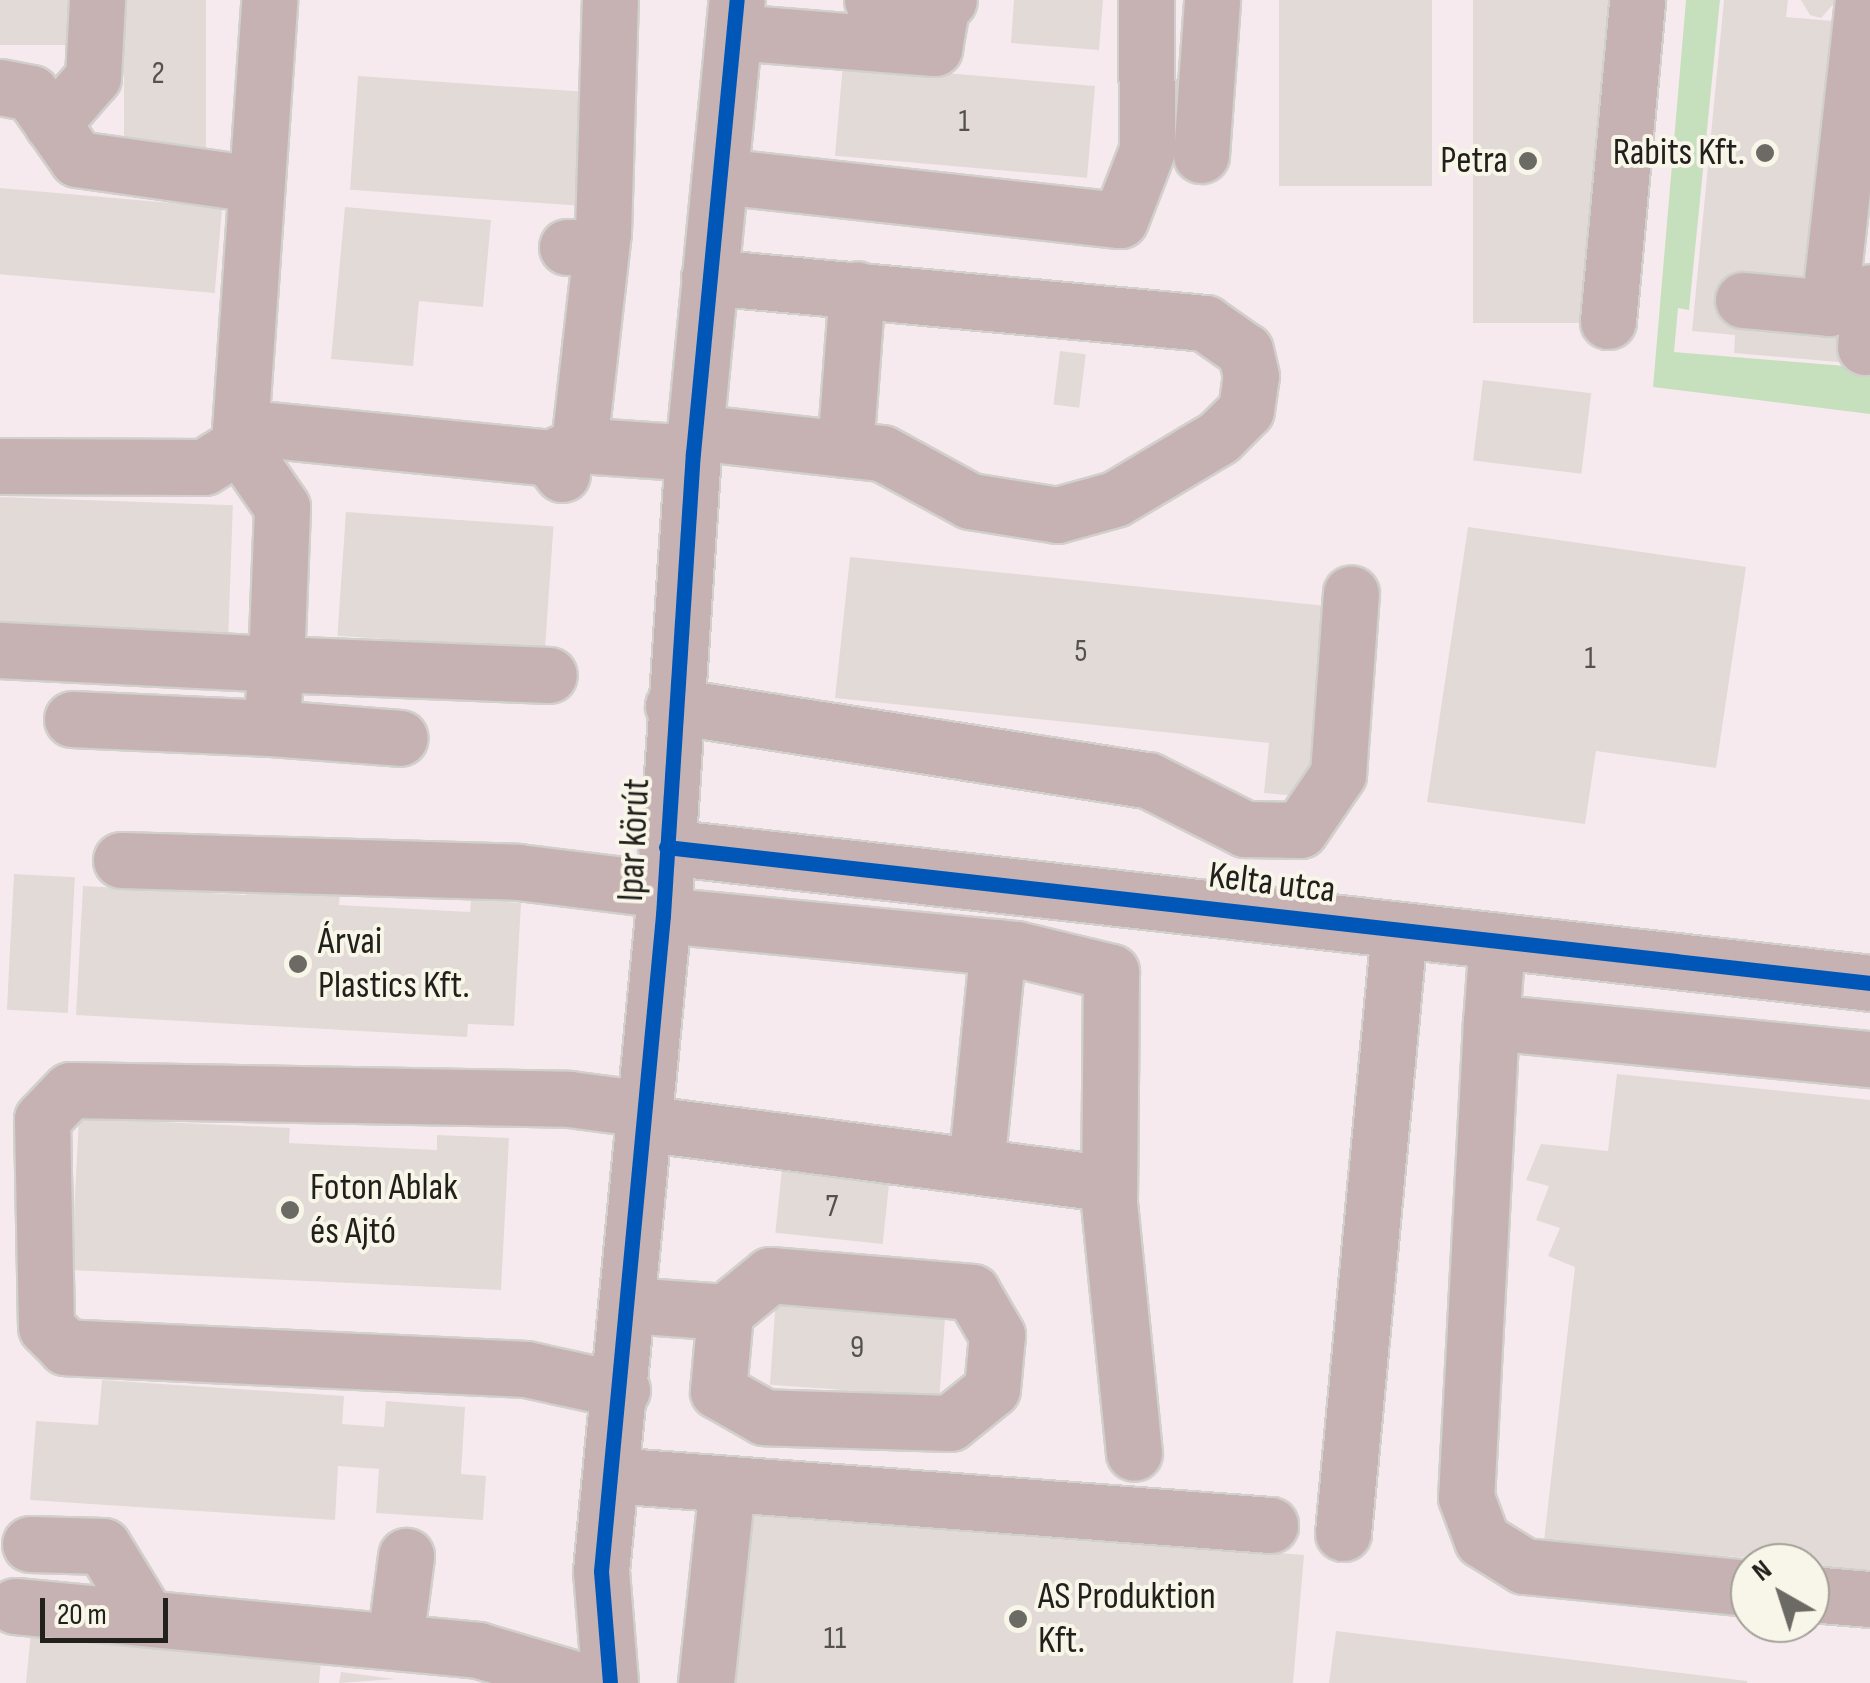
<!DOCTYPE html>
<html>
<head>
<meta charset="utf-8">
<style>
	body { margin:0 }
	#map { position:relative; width:1870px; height:1683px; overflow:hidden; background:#f4f3ec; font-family:"Sofia Sans Condensed",sans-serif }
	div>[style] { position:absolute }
	.industrial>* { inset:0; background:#f7eaef }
	.green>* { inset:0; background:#c6e0be }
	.building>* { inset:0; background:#e2dad7; transform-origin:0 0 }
	.roads { filter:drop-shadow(2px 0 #d1d0cc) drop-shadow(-2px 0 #d1d0cc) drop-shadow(0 2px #d1d0cc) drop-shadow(0 -2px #d1d0cc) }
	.minor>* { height:55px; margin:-27.5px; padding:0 27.5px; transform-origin:27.5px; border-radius:27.5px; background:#c6b2b3 }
	.cycleway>* { height:15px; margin:-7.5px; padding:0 7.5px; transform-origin:7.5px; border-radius:7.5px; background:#0057b8 }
	.dots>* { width:28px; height:28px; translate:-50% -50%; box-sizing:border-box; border:5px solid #f8f5e9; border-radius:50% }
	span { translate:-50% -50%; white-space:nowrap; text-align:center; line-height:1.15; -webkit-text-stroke:8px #f8f5e9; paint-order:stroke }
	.number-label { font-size:32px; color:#54524e }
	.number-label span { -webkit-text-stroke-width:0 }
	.poi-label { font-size:38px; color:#21201c }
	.right { translate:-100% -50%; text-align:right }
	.left { translate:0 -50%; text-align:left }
	.street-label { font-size:38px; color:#21201c }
	.north { position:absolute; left:1730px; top:1543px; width:100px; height:100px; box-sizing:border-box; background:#f8f5e9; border:2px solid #a2a097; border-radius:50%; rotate:321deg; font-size:28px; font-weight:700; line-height:40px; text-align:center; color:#21201c }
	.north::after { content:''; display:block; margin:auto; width:35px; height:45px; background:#6b6a65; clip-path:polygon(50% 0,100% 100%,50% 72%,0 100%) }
	.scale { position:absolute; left:40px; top:1598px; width:128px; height:45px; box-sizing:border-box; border:5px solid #21201c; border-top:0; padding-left:12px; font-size:30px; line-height:35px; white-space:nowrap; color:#21201c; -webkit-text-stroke:8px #f8f5e9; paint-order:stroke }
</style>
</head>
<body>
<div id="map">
	<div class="industrial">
		<div style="clip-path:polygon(evenodd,0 0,1870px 0,1870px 1683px,0 1683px,0 0,1750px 1563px,1810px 1563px,1810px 1623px,1750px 1623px,1750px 1563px)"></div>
	</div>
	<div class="green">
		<div style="clip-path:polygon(1686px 0,1720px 0,1689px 310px,1678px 308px,1674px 352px,1870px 368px,1870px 414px,1653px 387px)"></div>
	</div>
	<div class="building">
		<div style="left:0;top:0;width:72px;height:45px"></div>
		<div style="left:124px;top:0;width:82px;height:149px"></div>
		<div style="clip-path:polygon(1014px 0,1103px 0,1099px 50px,1011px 43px)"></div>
		<div style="left:1279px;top:0;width:153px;height:186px"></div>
		<div style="left:1473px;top:0;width:138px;height:323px"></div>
		<div style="clip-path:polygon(1724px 0,1788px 0,1786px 17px,1833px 21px,1807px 290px,1854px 316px,1850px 363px,1734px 353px,1735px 335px,1692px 331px)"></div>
		<div style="clip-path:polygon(1801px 0,1837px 0,1821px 18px,1810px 15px)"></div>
		<div style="left:843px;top:64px;width:253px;height:92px;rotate:5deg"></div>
		<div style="left:358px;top:76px;width:231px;height:114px;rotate:4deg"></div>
		<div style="left:0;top:188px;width:223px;height:86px;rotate:5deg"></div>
		<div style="clip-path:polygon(345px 207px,491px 220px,483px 307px,419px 301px,413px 366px,331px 359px)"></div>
		<div style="left:1060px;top:351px;width:26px;height:54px;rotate:7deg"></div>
		<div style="left:1483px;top:380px;width:109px;height:81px;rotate:7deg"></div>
		<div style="left:0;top:497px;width:233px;height:128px;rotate:2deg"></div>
		<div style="left:346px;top:512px;width:208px;height:124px;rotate:4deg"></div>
		<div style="clip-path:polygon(1468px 527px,1746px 567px,1716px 768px,1596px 751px,1585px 824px,1427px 802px)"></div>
		<div style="clip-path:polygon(850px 557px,1327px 606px,1308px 797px,1264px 793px,1269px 743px,835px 698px)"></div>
		<div style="left:14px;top:874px;width:61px;height:136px;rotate:3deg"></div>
		<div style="clip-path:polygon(83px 886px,246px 895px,247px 886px,340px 891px,339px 905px,470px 912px,471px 900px,521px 903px,514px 1026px,468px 1024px,467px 1037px,76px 1015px)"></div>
		<div style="clip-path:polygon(1617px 1074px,1870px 1100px,1870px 1577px,1810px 1571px,1810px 1563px,1544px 1541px,1575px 1267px,1548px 1256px,1560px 1228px,1536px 1220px,1549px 1186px,1526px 1180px,1541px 1144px,1608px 1151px)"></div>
		<div style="clip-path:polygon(79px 1118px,290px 1128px,289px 1143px,437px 1150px,437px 1135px,509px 1138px,501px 1290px,71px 1270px)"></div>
		<div style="left:782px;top:1169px;width:108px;height:64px;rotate:6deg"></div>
		<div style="left:776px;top:1298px;width:170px;height:87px;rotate:4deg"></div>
		<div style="clip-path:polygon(102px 1380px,344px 1396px,342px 1424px,384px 1427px,386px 1401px,465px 1407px,461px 1474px,486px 1476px,483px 1520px,376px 1513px,379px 1469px,338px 1466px,335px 1520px,30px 1500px,36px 1421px,98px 1425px)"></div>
		<div style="clip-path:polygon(747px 1510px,1304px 1555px,1293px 1683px,732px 1683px)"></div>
		<div style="clip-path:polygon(1336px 1631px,1747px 1681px,1747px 1683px,1329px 1683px)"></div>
		<div style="clip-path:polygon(31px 1632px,321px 1661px,319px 1683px,26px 1683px)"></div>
		<div style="clip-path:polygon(341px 1672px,395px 1679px,339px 1683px)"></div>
	</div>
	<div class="roads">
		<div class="minor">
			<div style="left:872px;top:0;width:69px;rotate:6.6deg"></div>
			<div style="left:941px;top:8px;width:11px;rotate:-45deg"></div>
			<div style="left:734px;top:32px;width:201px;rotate:4.6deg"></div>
			<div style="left:934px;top:48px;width:41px;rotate:-80.1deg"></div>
			<div style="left:0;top:87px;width:32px;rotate:11deg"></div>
			<div style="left:31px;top:93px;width:80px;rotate:55.1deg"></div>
			<div style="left:77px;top:159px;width:181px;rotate:8deg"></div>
			<div style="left:52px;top:124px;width:62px;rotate:-48.9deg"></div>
			<div style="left:93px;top:77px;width:77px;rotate:-87deg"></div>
			<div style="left:1201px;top:155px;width:155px;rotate:-85.9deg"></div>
			<div style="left:720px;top:176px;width:402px;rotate:6.3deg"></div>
			<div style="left:1120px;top:220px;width:75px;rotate:-68.9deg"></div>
			<div style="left:1147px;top:150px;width:150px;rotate:-90.4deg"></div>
			<div style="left:567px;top:247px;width:21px"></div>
			<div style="left:588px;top:247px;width:21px;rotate:-45deg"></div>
			<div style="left:603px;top:232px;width:232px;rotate:-88.3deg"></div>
			<div style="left:1743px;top:300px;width:86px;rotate:5.3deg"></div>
			<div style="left:1829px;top:308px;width:310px;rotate:-83.7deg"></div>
			<div style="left:1608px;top:321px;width:322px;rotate:-84.8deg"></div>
			<div style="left:1865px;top:347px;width:55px;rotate:-84.8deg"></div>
			<div style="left:240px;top:427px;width:312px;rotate:5.7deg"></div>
			<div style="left:550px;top:458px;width:20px;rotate:53deg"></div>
			<div style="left:694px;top:432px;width:189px;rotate:6.4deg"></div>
			<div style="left:882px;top:453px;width:100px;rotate:28.6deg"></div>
			<div style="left:970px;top:501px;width:88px;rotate:9.1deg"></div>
			<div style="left:1057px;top:515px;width:60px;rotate:-15.4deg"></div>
			<div style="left:1115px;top:499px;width:121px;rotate:-30.8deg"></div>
			<div style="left:1219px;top:437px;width:38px;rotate:-45deg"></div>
			<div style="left:1246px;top:410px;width:34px;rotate:-82deg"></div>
			<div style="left:1251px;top:376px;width:26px;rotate:-103deg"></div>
			<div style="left:1245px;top:351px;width:49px;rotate:-145deg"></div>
			<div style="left:1205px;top:323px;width:498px;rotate:-174.7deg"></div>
			<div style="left:579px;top:445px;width:214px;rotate:-83.6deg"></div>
			<div style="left:845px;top:449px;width:160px;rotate:-85.7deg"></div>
			<div style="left:550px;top:458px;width:32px;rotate:-24deg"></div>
			<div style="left:579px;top:445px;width:114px;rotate:4deg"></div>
			<div style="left:0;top:466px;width:204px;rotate:0.3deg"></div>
			<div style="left:204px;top:467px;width:41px;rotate:-32.2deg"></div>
			<div style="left:0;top:650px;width:276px;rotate:2.9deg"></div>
			<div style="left:276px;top:664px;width:157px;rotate:-87.8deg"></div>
			<div style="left:282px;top:507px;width:75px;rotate:-124.7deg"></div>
			<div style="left:239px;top:445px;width:446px;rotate:-86.1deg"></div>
			<div style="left:673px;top:706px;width:481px;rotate:8.9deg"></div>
			<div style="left:1148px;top:780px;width:109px;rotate:26.8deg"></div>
			<div style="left:1245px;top:829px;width:55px;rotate:1deg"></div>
			<div style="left:1300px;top:830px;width:68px;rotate:-55.8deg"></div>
			<div style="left:1338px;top:774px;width:181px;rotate:-85.9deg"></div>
			<div style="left:72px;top:719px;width:199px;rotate:2.6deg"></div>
			<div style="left:271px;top:728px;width:64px;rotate:-85.5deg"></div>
			<div style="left:276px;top:664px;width:273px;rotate:2.3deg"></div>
			<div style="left:271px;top:728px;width:129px;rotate:4.4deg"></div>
			<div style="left:666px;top:847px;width:1212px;rotate:6.44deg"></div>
			<div style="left:121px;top:860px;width:397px;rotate:1.7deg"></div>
			<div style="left:518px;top:872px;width:147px;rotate:7deg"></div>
			<div style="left:663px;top:915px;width:355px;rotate:5.5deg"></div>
			<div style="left:1016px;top:949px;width:98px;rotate:13.6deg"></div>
			<div style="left:1111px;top:972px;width:227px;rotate:90.5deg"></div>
			<div style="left:1497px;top:941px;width:81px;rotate:94.2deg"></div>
			<div style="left:1491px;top:1022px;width:381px;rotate:5.6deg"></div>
			<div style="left:1491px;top:1022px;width:476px;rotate:93deg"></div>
			<div style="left:1466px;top:1497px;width:46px;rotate:69.6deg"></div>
			<div style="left:1482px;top:1540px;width:49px;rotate:31.8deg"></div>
			<div style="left:1524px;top:1566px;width:227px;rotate:5.6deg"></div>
			<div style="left:642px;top:1123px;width:469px;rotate:7.4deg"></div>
			<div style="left:1107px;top:1183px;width:271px;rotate:84.3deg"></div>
			<div style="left:976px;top:1166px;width:220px;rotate:-84.3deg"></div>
			<div style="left:629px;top:1305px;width:96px;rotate:4.2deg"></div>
			<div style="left:725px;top:1312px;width:58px;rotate:-39.4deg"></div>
			<div style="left:770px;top:1275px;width:203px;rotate:4.8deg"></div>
			<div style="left:972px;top:1292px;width:50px;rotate:59.8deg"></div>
			<div style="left:997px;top:1335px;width:54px;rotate:95.3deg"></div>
			<div style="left:992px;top:1389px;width:54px;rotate:141deg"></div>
			<div style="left:950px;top:1423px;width:186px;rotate:-178.2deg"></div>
			<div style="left:764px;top:1417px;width:53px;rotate:-150.5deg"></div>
			<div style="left:718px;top:1391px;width:79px;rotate:-84.9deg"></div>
			<div style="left:622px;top:1390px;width:98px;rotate:-167.7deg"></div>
			<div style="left:526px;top:1369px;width:461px;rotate:-177.3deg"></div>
			<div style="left:66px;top:1347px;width:28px;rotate:-135deg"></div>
			<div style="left:46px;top:1327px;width:208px;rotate:-91.1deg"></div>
			<div style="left:42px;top:1119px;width:40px;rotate:-46deg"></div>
			<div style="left:70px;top:1090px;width:499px;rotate:1deg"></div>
			<div style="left:569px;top:1099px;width:77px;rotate:7.5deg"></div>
			<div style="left:611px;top:1475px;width:661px;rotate:4.34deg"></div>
			<div style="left:1343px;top:1533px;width:605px;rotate:-84.69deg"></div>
			<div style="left:30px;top:1544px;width:73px;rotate:1.6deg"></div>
			<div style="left:103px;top:1546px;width:84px;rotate:58.6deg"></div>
			<div style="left:1810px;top:1594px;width:60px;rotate:4.8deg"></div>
			<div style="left:15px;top:1606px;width:465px;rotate:5.4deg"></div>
			<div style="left:478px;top:1650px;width:116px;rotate:16.6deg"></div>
			<div style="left:395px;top:1640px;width:85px;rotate:-82.5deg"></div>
			<div style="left:610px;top:1683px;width:112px;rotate:-94.6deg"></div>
			<div style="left:601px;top:1571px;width:659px;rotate:-84.6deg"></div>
			<div style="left:663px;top:915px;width:463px;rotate:-86.3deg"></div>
			<div style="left:693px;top:453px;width:455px;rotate:-84.5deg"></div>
			<div style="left:706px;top:1683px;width:199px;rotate:-83.9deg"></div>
		</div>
	</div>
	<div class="cycleway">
		<div style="left:666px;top:847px;width:1212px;rotate:6.44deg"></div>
		<div style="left:610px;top:1683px;width:112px;rotate:-94.6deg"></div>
		<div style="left:601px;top:1571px;width:659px;rotate:-84.6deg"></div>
		<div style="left:663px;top:915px;width:463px;rotate:-86.3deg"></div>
		<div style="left:693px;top:453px;width:455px;rotate:-84.5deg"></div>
	</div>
	<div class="dots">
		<div style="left:1765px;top:153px;background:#6b6a65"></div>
		<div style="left:1528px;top:161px;background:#6b6a65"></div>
		<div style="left:298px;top:964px;background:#6b6a65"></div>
		<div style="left:290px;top:1210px;background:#6b6a65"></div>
		<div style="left:1018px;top:1619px;background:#6b6a65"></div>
	</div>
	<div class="number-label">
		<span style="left:158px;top:74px">2</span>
		<span style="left:964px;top:122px">1</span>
		<span style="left:1081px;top:652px">5</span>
		<span style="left:1590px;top:659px">1</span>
		<span style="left:832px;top:1207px">7</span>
		<span style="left:857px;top:1348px">9</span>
		<span style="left:835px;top:1639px">11</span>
	</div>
	<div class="poi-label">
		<span class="right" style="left:1745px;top:153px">Rabits Kft.</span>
		<span class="right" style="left:1508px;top:161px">Petra</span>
		<span class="left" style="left:318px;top:964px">Árvai<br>Plastics Kft.</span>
		<span class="left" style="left:310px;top:1210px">Foton Ablak<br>és Ajtó</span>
		<span class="left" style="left:1038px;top:1619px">AS Produktion<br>Kft.</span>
	</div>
	<div class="street-label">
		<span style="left:634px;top:840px;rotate:-87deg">Ipar körút</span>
		<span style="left:1272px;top:883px;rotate:7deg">Kelta utca</span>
	</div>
	<div class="north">N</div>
	<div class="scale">20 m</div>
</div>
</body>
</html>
